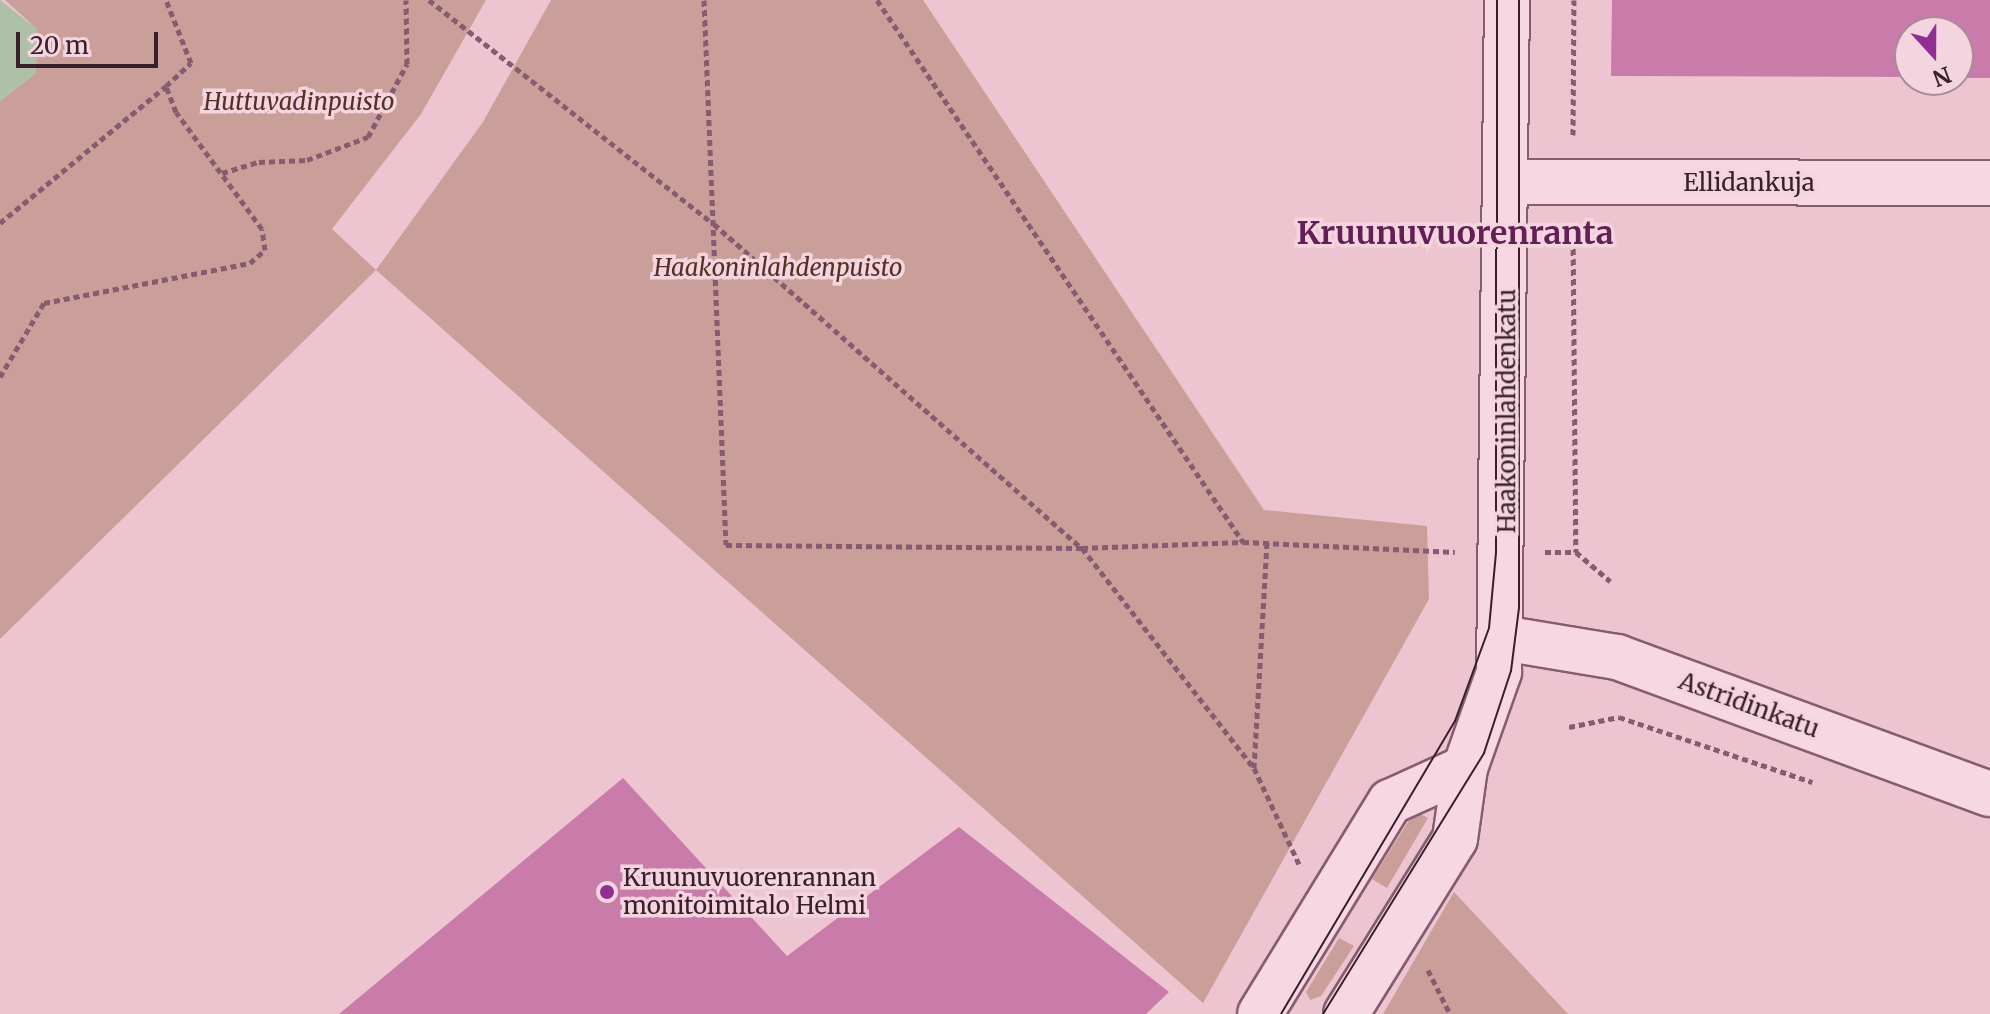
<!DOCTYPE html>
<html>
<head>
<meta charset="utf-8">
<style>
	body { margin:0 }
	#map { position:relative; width:1990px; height:1014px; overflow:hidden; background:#ecc5d1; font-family:Merriweather,serif }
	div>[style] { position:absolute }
	.green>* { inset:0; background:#ca9e99 }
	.water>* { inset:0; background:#aec0a6 }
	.building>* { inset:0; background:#c97caa }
	.path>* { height:5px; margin-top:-2.5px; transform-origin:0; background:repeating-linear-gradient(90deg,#875c70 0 6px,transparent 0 10px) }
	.roads { filter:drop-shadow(2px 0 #875c70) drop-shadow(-2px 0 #875c70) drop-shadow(0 2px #875c70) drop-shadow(0 -2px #875c70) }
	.street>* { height:44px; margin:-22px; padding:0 22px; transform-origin:22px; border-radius:22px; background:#f7d8e2 }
	.secondary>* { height:44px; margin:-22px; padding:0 22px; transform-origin:22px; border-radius:22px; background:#f7d8e2 }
	.tram>* { height:2px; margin:-1px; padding:0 1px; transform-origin:1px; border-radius:1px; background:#371f2c }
	.dots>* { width:22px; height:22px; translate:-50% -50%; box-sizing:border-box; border:4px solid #f4d4de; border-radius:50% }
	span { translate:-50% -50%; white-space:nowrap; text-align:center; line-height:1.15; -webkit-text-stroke:7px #f4d4de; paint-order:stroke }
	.park-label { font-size:24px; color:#533126; font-style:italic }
	.street-label { font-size:24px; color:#371f2c }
	.poi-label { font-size:24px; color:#371f2c }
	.left { translate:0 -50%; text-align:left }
	.district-label { font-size:32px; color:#622055; font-weight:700 }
	.north { position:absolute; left:1894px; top:16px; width:80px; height:80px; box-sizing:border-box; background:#f4d4de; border:2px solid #a88c97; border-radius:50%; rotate:159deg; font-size:22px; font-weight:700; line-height:32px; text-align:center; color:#371f2c }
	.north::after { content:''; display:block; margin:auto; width:28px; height:36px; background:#912e93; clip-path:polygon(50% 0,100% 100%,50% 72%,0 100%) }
	.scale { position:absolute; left:16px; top:32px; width:142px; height:36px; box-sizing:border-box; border:4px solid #371f2c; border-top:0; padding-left:10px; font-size:24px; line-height:28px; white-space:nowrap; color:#371f2c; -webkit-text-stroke:6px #f4d4de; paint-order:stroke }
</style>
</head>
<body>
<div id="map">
	<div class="green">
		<div style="clip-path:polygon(5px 0,486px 0,421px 114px,332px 229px,376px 270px,483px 122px,551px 0,923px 0,1264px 510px,1427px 526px,1429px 599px,1203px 1003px,376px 270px,0 639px,0 101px,36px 73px,37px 29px)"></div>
		<div style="clip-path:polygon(1415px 811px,1428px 818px,1387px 888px,1372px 879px)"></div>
		<div style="clip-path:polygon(1454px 892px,1568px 1014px,1383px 1014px)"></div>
		<div style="clip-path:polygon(1339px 938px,1354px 946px,1321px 996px,1310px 1000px,1306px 992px)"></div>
	</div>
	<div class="water">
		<div style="clip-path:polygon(0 0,37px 29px,37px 49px,36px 73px,0 101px)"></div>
	</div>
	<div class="building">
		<div style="clip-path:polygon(1612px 0,1990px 0,1990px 78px,1958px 78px,1958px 32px,1910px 32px,1910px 77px,1611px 76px)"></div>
		<div style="clip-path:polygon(623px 778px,787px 956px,959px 827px,1169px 992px,1146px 1014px,339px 1014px)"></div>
	</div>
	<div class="path">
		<div style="left:429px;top:0;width:362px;rotate:38.2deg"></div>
		<div style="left:714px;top:224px;width:490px;rotate:41.4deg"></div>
		<div style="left:1082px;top:548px;width:161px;rotate:-2.1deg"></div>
		<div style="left:704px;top:0;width:545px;rotate:87.69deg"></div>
		<div style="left:726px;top:545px;width:356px;rotate:0.5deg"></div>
		<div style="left:1082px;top:548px;width:279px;rotate:52deg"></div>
		<div style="left:1254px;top:768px;width:106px;rotate:64.9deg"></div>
		<div style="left:877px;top:0;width:654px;rotate:55.97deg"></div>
		<div style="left:1243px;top:542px;width:212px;rotate:2.7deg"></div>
		<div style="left:1573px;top:135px;width:135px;rotate:-89.6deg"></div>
		<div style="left:222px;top:173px;width:39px;rotate:-17deg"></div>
		<div style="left:259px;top:162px;width:48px;rotate:-2.4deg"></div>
		<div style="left:307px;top:160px;width:65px;rotate:-20.7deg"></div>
		<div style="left:368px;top:137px;width:83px;rotate:-61.9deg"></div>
		<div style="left:407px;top:64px;width:64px;rotate:-90.9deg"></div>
		<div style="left:0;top:223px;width:215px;rotate:-39.5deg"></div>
		<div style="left:1573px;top:229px;width:323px;rotate:89.5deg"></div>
		<div style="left:1576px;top:552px;width:45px;rotate:40.5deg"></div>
		<div style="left:0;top:377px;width:86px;rotate:-59.3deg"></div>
		<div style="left:44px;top:303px;width:210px;rotate:-11deg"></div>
		<div style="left:250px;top:263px;width:20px;rotate:-41deg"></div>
		<div style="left:265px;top:250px;width:21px;rotate:-98deg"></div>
		<div style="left:262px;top:229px;width:145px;rotate:-126.3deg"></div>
		<div style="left:176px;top:112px;width:28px;rotate:-111deg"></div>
		<div style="left:166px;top:86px;width:34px;rotate:-43deg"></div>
		<div style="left:191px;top:63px;width:68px;rotate:-111.6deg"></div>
		<div style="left:1545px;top:552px;width:31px"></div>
		<div style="left:1569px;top:727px;width:51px;rotate:-11.3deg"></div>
		<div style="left:1619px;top:717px;width:204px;rotate:18.6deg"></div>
		<div style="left:1254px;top:768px;width:226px;rotate:-86.7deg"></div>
		<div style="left:1428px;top:970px;width:49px;rotate:63.4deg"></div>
	</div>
	<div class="roads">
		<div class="street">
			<div style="left:1508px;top:182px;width:482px;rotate:0.1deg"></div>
			<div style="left:1502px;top:638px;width:117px;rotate:9.4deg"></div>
			<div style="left:1617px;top:657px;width:397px;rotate:20.2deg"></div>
		</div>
		<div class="secondary">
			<div style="left:1260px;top:1014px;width:249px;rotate:-58.5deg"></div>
			<div style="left:1390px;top:802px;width:82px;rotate:-24.4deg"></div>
			<div style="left:1346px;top:1014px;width:206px;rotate:-58.1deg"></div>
			<div style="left:1455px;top:839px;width:72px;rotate:-82deg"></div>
			<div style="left:1465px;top:768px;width:102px;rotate:-70.5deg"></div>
			<div style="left:1499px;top:672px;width:672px;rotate:-89.32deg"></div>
		</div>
	</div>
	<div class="tram">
		<div style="left:1281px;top:1014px;width:341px;rotate:-59.3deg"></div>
		<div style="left:1455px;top:721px;width:99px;rotate:-69.9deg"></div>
		<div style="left:1489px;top:628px;width:76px;rotate:-84.7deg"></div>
		<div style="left:1496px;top:552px;width:552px;rotate:-89.9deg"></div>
		<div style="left:1323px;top:1014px;width:307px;rotate:-58.3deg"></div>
		<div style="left:1484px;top:753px;width:86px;rotate:-71.8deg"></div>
		<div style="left:1511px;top:671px;width:64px;rotate:-82.8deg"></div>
		<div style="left:1519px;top:608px;width:608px;rotate:-90deg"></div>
	</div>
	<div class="dots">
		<div style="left:607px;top:892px;background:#912e93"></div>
	</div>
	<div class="park-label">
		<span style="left:299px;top:102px">Huttuvadinpuisto</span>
		<span style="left:778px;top:268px">Haakoninlahdenpuisto</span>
	</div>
	<div class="street-label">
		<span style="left:1749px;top:183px">Ellidankuja</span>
		<span style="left:1507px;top:411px;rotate:-90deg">Haakoninlahdenkatu</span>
		<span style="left:1749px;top:705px;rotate:20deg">Astridinkatu</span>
	</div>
	<div class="poi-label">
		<span class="left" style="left:623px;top:892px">Kruunuvuorenrannan<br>monitoimitalo Helmi</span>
	</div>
	<div class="district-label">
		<span style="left:1455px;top:233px">Kruunuvuorenranta</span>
	</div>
	<div class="north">N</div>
	<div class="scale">20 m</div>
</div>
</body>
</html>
